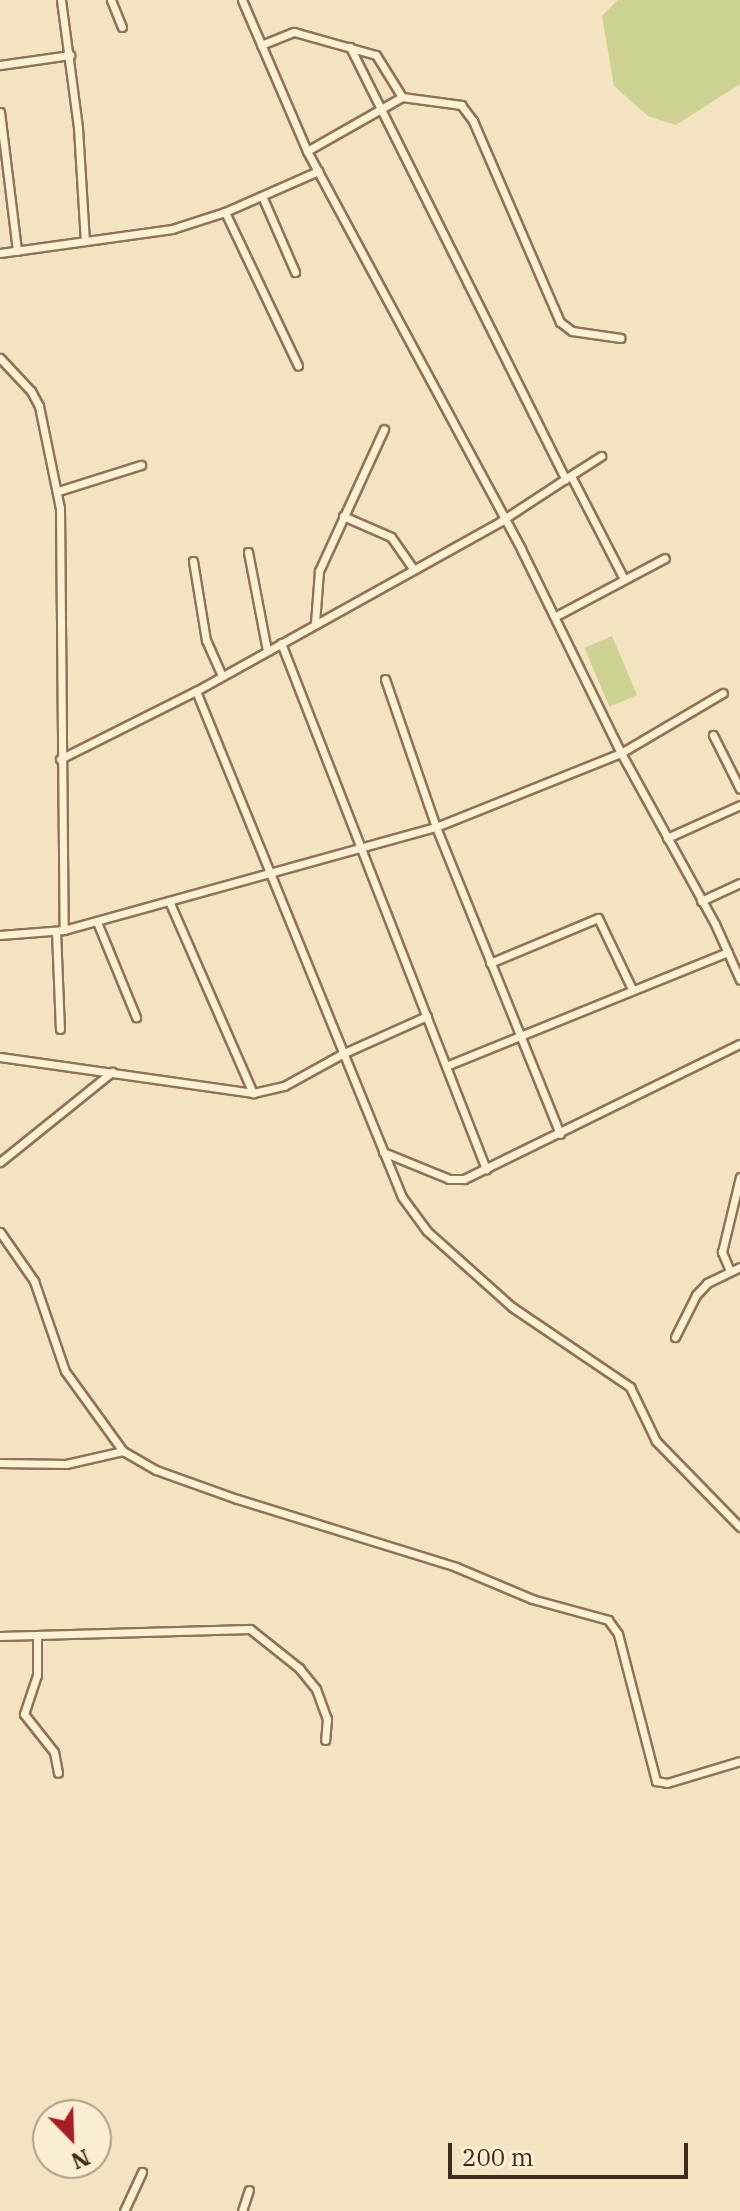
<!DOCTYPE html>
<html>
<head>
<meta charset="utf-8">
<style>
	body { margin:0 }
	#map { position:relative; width:740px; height:2211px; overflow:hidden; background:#f3e3c1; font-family:"IBM Plex Serif",serif }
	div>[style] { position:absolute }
	.green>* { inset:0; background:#cdd293; transform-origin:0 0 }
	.roads { filter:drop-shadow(2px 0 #8f7356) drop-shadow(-2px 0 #8f7356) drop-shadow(0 2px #8f7356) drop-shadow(0 -2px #8f7356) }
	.minor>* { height:7px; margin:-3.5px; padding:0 3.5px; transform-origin:3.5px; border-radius:3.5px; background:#fcf0d5 }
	span { translate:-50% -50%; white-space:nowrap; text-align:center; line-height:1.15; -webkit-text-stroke:7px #f9edd2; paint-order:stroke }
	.north { position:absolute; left:32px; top:2099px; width:80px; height:80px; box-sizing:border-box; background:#f9edd2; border:2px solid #ae9f89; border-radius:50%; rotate:157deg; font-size:22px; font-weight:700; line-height:32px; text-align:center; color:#3d2b1c }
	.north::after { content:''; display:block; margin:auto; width:28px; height:36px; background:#a51f24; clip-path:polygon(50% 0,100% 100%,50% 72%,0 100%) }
	.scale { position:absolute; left:448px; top:2143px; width:240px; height:36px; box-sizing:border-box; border:4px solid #3d2b1c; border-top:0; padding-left:10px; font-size:24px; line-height:28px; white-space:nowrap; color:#3d2b1c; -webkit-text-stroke:6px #f9edd2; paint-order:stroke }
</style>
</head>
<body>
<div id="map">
	<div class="green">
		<div style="clip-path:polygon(618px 0,740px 0,740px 84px,676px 125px,648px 116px,614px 86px,602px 16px)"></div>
		<div style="left:612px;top:636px;width:64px;height:30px;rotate:67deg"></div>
	</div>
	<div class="roads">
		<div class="minor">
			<div style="left:61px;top:0;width:129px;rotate:82.4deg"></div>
			<div style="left:78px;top:128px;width:113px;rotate:86.5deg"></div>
			<div style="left:111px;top:0;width:29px;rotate:68deg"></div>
			<div style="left:242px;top:0;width:164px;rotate:66.7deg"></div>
			<div style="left:307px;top:151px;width:452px;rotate:61.7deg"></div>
			<div style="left:521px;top:549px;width:227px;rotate:63.9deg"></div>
			<div style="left:621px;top:753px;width:195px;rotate:61.2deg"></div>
			<div style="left:715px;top:924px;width:61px;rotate:65.9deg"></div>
			<div style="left:261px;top:45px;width:35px;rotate:-22deg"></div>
			<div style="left:294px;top:32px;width:85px;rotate:15.7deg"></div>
			<div style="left:376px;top:55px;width:49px;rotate:58.2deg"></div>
			<div style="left:350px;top:47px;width:483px;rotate:63.5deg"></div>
			<div style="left:565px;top:479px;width:43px;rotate:-32.6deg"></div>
			<div style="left:0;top:65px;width:71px;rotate:-8.1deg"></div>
			<div style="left:0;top:112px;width:140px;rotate:83deg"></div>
			<div style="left:307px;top:151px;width:109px;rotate:-29.6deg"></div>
			<div style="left:402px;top:97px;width:60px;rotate:7.7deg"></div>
			<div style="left:461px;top:105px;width:20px;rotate:53deg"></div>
			<div style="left:473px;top:121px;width:219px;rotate:66.6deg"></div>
			<div style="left:560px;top:322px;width:15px;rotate:37deg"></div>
			<div style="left:572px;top:331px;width:49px;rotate:8.3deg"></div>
			<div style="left:262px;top:196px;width:83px;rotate:66.5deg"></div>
			<div style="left:225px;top:212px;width:170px;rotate:64.6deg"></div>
			<div style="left:0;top:253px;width:174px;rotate:-7.9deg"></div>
			<div style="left:172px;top:229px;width:56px;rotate:-17.8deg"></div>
			<div style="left:225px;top:212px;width:102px;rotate:-23.8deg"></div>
			<div style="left:0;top:358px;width:45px;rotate:46.8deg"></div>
			<div style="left:31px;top:391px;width:17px;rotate:62deg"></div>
			<div style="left:39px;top:406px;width:104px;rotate:78.4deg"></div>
			<div style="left:60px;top:508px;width:422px;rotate:89.5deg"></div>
			<div style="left:571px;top:476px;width:116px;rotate:62.8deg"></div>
			<div style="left:58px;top:491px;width:87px;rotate:-17.4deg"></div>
			<div style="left:343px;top:516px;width:52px;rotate:23.6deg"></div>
			<div style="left:391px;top:537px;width:39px;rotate:55deg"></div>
			<div style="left:248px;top:552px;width:101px;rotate:79.1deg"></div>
			<div style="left:193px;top:561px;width:80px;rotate:80.7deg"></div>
			<div style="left:206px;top:640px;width:39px;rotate:66deg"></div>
			<div style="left:556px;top:616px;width:123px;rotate:-28deg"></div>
			<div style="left:315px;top:623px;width:52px;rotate:-85.6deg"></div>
			<div style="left:319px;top:571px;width:156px;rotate:-65.4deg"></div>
			<div style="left:281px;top:643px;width:565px;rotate:68.71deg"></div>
			<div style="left:385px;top:679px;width:157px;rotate:71deg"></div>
			<div style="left:436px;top:827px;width:331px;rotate:68deg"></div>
			<div style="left:196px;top:691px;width:546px;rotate:67.85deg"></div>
			<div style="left:402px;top:1197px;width:42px;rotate:53.7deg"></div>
			<div style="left:427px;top:1231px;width:114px;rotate:41.8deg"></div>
			<div style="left:512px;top:1307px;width:143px;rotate:34.1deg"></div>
			<div style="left:630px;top:1387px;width:60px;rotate:64.3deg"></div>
			<div style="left:656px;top:1441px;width:120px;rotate:45.7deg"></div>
			<div style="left:713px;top:735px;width:60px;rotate:63.4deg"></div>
			<div style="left:60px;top:759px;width:152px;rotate:-26.6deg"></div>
			<div style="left:196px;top:691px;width:349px;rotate:-29.1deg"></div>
			<div style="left:501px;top:521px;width:77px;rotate:-33.3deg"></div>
			<div style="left:667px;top:838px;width:80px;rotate:-24.3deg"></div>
			<div style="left:169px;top:901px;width:210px;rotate:66.4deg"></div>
			<div style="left:701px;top:901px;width:43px;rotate:-24.8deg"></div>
			<div style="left:97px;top:922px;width:103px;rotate:67.7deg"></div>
			<div style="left:56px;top:931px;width:98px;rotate:87.7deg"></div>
			<div style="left:0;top:935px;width:64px;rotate:-4.5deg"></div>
			<div style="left:64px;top:930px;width:386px;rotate:-15.5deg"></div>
			<div style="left:436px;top:827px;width:199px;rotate:-21.8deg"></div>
			<div style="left:621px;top:753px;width:118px;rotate:-30.5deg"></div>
			<div style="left:490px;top:963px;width:117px;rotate:-22.6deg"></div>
			<div style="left:598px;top:918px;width:79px;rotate:64.4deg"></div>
			<div style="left:0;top:1057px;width:256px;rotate:8.1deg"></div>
			<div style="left:253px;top:1093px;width:32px;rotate:-13deg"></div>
			<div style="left:284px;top:1086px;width:66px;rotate:-28.9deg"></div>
			<div style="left:342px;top:1054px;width:93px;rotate:-24.1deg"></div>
			<div style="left:446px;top:1066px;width:304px;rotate:-22deg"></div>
			<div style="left:383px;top:1152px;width:71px;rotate:22.2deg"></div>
			<div style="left:449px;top:1179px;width:15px"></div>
			<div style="left:464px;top:1179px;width:307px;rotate:-26.1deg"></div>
			<div style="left:0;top:1162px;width:144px;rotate:-38.8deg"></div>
			<div style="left:0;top:1232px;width:60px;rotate:55.2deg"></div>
			<div style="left:34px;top:1281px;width:95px;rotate:71deg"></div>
			<div style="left:65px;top:1371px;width:99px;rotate:54.1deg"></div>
			<div style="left:123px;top:1451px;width:38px;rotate:30deg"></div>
			<div style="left:156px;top:1470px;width:86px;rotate:19.7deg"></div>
			<div style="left:237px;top:1499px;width:229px;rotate:17.2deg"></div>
			<div style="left:456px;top:1567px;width:82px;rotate:22.8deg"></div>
			<div style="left:532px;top:1599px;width:79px;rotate:15.4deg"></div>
			<div style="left:608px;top:1620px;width:17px;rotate:54deg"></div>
			<div style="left:618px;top:1634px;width:152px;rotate:75.5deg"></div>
			<div style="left:656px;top:1781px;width:11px;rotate:10deg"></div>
			<div style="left:667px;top:1783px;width:76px;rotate:-16.8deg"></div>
			<div style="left:730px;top:1271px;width:21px;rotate:-113deg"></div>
			<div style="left:722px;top:1252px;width:77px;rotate:-76.5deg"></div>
			<div style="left:675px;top:1337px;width:47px;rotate:-63.4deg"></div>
			<div style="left:696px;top:1295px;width:16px;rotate:-47deg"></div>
			<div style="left:707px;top:1283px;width:37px;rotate:-26deg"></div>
			<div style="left:0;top:1463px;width:66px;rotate:0.9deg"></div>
			<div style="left:66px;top:1464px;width:58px;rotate:-12.8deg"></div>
			<div style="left:37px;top:1635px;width:40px;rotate:90deg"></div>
			<div style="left:37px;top:1675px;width:41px;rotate:108.4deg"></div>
			<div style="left:24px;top:1714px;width:48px;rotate:51.7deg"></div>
			<div style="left:54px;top:1752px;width:21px;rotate:79deg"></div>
			<div style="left:0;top:1636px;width:250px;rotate:-1.6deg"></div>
			<div style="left:250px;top:1629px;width:63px;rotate:38.5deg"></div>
			<div style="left:299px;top:1668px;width:27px;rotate:51deg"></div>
			<div style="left:316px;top:1689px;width:32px;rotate:70deg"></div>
			<div style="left:327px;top:1719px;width:21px;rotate:95deg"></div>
			<div style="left:124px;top:2211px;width:43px;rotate:-65.2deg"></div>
			<div style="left:242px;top:2211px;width:22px;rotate:-72deg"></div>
		</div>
	</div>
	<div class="north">N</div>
	<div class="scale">200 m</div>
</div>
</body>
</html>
